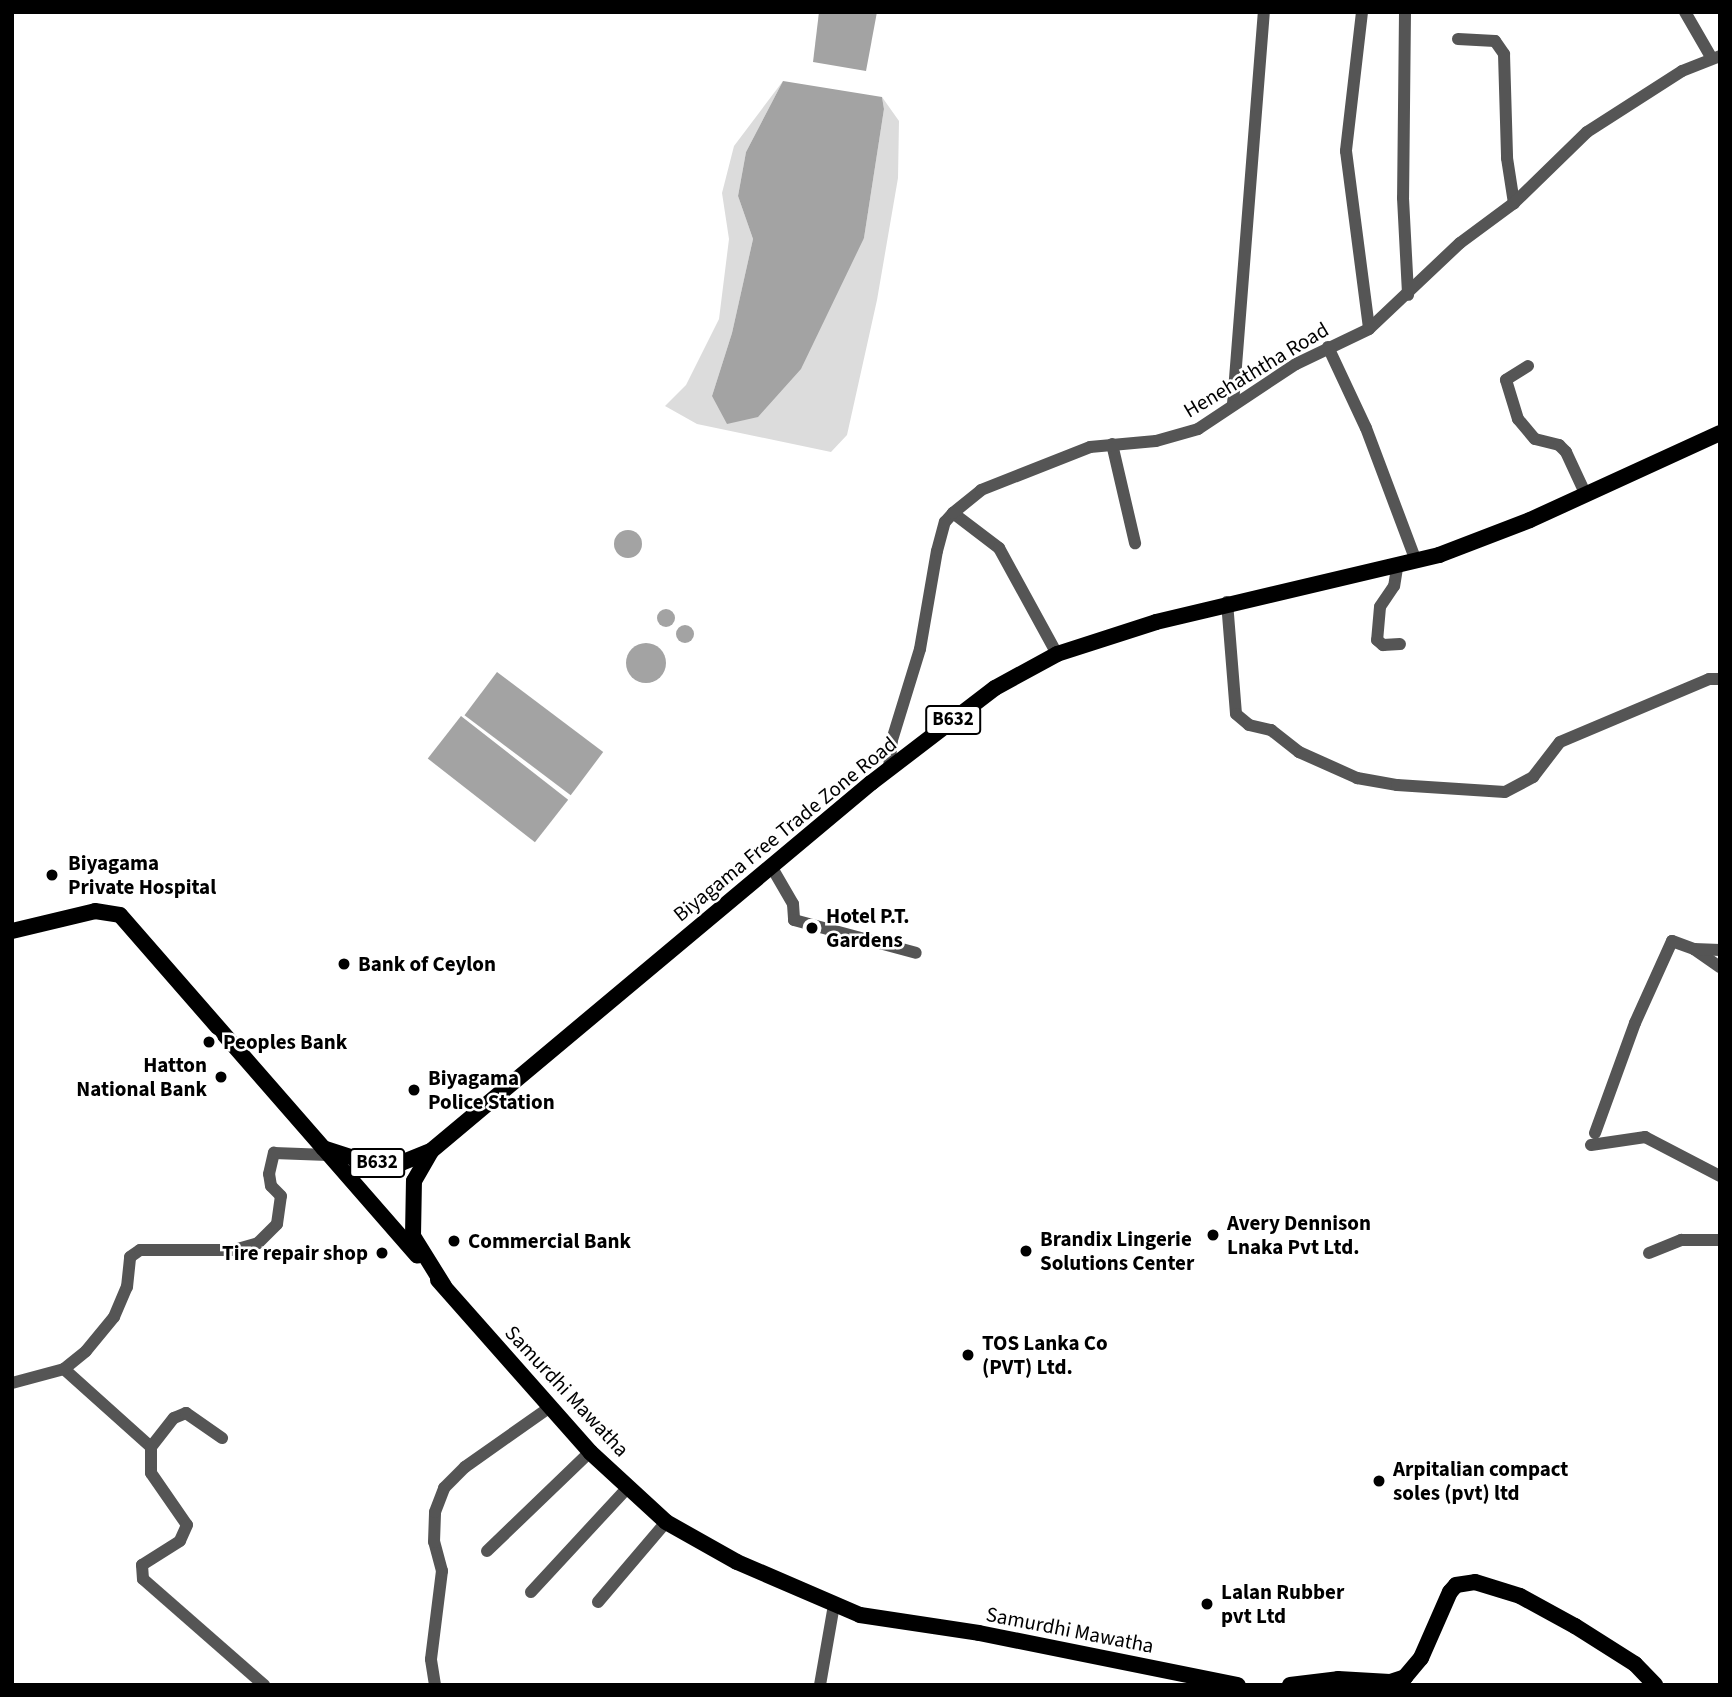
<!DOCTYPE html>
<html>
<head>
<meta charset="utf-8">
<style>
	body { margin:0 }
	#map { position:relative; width:1732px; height:1697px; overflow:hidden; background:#fff; font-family:"Source Sans 3",sans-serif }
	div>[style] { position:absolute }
	.green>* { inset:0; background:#dcdcdc }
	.water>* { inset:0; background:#a3a3a3; transform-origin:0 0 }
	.round { border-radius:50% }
	.minor>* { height:12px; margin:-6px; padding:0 6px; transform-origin:6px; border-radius:6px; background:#555 }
	.major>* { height:16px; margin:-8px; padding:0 8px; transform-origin:8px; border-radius:8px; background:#000 }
	.dots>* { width:19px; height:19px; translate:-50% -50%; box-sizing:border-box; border:4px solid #fff; border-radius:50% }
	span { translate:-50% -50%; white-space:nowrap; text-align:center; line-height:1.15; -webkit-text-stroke:5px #fff; paint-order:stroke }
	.shield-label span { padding:2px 5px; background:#fff; border:2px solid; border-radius:5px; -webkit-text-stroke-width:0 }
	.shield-label { font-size:19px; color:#000; font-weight:700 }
	.street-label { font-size:21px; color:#000 }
	.poi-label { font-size:21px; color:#000; font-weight:700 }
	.left { translate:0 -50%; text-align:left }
	.right { translate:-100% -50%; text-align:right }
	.frame { position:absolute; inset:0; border:14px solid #000; pointer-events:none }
</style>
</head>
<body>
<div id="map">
	<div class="green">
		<div style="clip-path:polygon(783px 81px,746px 152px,738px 196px,753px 239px,732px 333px,712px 396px,864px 238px,884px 109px,882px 97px,899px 121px,898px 178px,877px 300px,847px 435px,831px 452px,697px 424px,665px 406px,686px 385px,719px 319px,729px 239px,722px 193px,734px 146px)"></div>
	</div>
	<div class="water">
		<div style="clip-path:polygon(819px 12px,877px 12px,866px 71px,813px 62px)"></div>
		<div style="clip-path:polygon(783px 81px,882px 97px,884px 109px,864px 238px,801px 369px,758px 417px,727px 424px,712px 396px,732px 333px,753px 239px,738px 196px,746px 152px)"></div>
		<div class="round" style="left:614px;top:530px;width:28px;height:28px"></div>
		<div class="round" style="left:657px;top:609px;width:18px;height:18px"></div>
		<div class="round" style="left:676px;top:625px;width:18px;height:18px"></div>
		<div class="round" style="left:626px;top:643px;width:40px;height:40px"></div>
		<div style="left:497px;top:672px;width:133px;height:54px;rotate:37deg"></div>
		<div style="left:461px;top:716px;width:136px;height:54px;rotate:38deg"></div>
	</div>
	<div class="minor">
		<div style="left:1362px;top:12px;width:140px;rotate:96.6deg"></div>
		<div style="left:1346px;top:151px;width:179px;rotate:82.6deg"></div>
		<div style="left:1405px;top:12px;width:186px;rotate:90.6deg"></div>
		<div style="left:1403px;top:198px;width:97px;rotate:87deg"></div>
		<div style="left:1685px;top:12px;width:52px;rotate:60deg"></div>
		<div style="left:1458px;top:39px;width:37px;rotate:3deg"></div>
		<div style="left:1495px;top:41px;width:16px;rotate:55deg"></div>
		<div style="left:1504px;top:54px;width:104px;rotate:88.3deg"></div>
		<div style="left:1507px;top:158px;width:46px;rotate:81.2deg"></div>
		<div style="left:1328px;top:347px;width:89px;rotate:64.9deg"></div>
		<div style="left:1366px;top:428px;width:142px;rotate:69.4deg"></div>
		<div style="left:1528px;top:366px;width:26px;rotate:148deg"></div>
		<div style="left:1506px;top:380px;width:41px;rotate:72.9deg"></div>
		<div style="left:1518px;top:419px;width:26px;rotate:50deg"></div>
		<div style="left:1535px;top:439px;width:25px;rotate:14deg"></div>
		<div style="left:1559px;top:445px;width:10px;rotate:45deg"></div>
		<div style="left:1566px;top:452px;width:47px;rotate:65.1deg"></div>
		<div style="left:1233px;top:404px;width:393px;rotate:-85.5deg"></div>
		<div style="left:1112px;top:444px;width:102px;rotate:76.9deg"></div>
		<div style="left:953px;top:513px;width:58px;rotate:37.3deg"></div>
		<div style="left:999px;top:548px;width:121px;rotate:61.3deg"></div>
		<div style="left:1397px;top:568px;width:18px;rotate:99deg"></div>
		<div style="left:1394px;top:586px;width:25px;rotate:124deg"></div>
		<div style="left:1380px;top:607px;width:33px;rotate:95deg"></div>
		<div style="left:1377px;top:640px;width:8px;rotate:40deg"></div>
		<div style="left:1383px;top:645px;width:17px;rotate:-3deg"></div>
		<div style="left:1227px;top:602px;width:112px;rotate:85.4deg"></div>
		<div style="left:1236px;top:714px;width:17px;rotate:40deg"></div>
		<div style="left:1249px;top:725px;width:23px;rotate:13deg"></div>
		<div style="left:1271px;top:730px;width:36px;rotate:38deg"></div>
		<div style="left:1299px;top:752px;width:64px;rotate:24.1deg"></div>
		<div style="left:1357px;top:778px;width:41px;rotate:9.9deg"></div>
		<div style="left:1397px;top:785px;width:108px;rotate:3.7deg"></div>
		<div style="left:1505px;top:792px;width:32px;rotate:-28deg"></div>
		<div style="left:1533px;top:777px;width:44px;rotate:-52.4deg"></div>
		<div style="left:1560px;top:742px;width:162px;rotate:-22.9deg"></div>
		<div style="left:1709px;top:679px;width:11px"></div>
		<div style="left:889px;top:768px;width:28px;rotate:-84deg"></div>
		<div style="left:892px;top:740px;width:95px;rotate:-72.9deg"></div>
		<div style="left:920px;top:649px;width:99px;rotate:-80.2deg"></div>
		<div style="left:937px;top:551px;width:30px;rotate:-75deg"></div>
		<div style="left:945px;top:522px;width:12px;rotate:-48deg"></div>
		<div style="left:953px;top:513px;width:36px;rotate:-39deg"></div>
		<div style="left:981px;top:490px;width:117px;rotate:-21.5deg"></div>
		<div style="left:1090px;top:447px;width:66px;rotate:-5.2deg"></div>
		<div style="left:1156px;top:441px;width:44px;rotate:-15.9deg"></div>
		<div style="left:1198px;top:429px;width:118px;rotate:-33.6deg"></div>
		<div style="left:1296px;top:364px;width:81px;rotate:-25.6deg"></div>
		<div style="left:1369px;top:329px;width:125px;rotate:-43.4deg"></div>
		<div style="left:1460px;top:243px;width:67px;rotate:-36.5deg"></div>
		<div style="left:1514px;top:203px;width:102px;rotate:-44.2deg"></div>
		<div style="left:1587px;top:132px;width:113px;rotate:-32.7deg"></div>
		<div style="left:1682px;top:71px;width:41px;rotate:-21.5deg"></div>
		<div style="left:771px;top:866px;width:44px;rotate:59.9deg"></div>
		<div style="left:793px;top:904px;width:16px;rotate:86deg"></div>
		<div style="left:794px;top:920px;width:126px;rotate:15.1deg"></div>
		<div style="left:1694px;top:949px;width:32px;rotate:35deg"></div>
		<div style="left:1595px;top:1133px;width:117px;rotate:-70deg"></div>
		<div style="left:1635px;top:1023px;width:90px;rotate:-65.7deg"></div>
		<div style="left:1672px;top:941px;width:23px;rotate:20deg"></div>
		<div style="left:1694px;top:949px;width:26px;rotate:2deg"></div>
		<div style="left:1591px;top:1145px;width:55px;rotate:-8.4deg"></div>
		<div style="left:1645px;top:1137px;width:85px;rotate:27.5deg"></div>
		<div style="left:1649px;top:1253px;width:35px;rotate:-22deg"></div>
		<div style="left:1681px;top:1240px;width:39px"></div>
		<div style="left:64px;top:1369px;width:117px;rotate:41.9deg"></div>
		<div style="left:151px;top:1447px;width:26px;rotate:90deg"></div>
		<div style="left:151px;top:1473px;width:63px;rotate:55.3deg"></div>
		<div style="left:187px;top:1525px;width:17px;rotate:114deg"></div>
		<div style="left:180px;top:1541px;width:45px;rotate:147.7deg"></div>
		<div style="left:142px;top:1565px;width:14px;rotate:86deg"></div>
		<div style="left:143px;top:1579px;width:161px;rotate:41.2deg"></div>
		<div style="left:12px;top:1383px;width:54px;rotate:-15.1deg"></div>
		<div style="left:64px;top:1369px;width:28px;rotate:-39deg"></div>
		<div style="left:86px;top:1351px;width:44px;rotate:-50.5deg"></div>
		<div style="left:114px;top:1317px;width:33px;rotate:-67deg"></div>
		<div style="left:127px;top:1287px;width:30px;rotate:-84deg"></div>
		<div style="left:130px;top:1257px;width:12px;rotate:-35deg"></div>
		<div style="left:140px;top:1250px;width:94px"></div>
		<div style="left:234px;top:1250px;width:25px;rotate:-16deg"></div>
		<div style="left:258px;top:1243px;width:27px;rotate:-45deg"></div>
		<div style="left:277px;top:1224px;width:28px;rotate:-82deg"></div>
		<div style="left:281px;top:1196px;width:14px;rotate:-135deg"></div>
		<div style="left:271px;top:1186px;width:12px;rotate:-99deg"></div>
		<div style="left:269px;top:1174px;width:22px;rotate:-77deg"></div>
		<div style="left:274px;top:1153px;width:54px;rotate:2.1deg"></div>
		<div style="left:151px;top:1447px;width:37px;rotate:-52deg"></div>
		<div style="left:174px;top:1418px;width:13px;rotate:-23deg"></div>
		<div style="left:186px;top:1413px;width:44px;rotate:34.8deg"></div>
		<div style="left:487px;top:1551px;width:143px;rotate:-43.9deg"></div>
		<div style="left:531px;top:1592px;width:144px;rotate:-47.2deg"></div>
		<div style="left:598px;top:1602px;width:105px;rotate:-49.6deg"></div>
		<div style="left:435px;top:1685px;width:26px;rotate:-99deg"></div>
		<div style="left:431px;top:1659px;width:89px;rotate:-82.9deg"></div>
		<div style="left:442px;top:1571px;width:30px;rotate:-105deg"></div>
		<div style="left:434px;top:1542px;width:30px;rotate:-88deg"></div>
		<div style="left:435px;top:1512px;width:26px;rotate:-69deg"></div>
		<div style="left:444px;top:1488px;width:30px;rotate:-45deg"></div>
		<div style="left:465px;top:1467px;width:104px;rotate:-35.2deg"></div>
		<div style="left:820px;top:1685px;width:81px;rotate:-80.1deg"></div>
	</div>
	<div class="major">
		<div style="left:12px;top:931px;width:85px;rotate:-13.5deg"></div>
		<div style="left:95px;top:911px;width:25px;rotate:9deg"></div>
		<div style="left:120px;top:915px;width:452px;rotate:48.9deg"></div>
		<div style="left:323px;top:1148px;width:48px;rotate:18.1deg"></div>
		<div style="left:369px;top:1163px;width:32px"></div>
		<div style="left:401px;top:1163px;width:32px;rotate:-22deg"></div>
		<div style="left:438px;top:1280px;width:230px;rotate:48.5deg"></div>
		<div style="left:590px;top:1452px;width:103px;rotate:42.6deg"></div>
		<div style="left:666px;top:1522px;width:81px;rotate:29.4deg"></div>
		<div style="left:737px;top:1562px;width:134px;rotate:23.3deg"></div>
		<div style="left:860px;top:1615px;width:120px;rotate:8.6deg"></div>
		<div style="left:979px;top:1633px;width:264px;rotate:11.4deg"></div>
		<div style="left:444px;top:1286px;width:59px;rotate:-121.8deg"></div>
		<div style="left:413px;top:1236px;width:55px;rotate:-89deg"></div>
		<div style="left:414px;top:1181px;width:34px;rotate:-60deg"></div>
		<div style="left:431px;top:1151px;width:574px;rotate:-39.91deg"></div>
		<div style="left:871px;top:783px;width:156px;rotate:-37.5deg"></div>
		<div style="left:995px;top:688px;width:71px;rotate:-28.7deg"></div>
		<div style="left:1057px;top:654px;width:104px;rotate:-17.9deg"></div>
		<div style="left:1156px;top:622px;width:291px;rotate:-13.3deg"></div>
		<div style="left:1439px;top:555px;width:97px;rotate:-21deg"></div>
		<div style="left:1530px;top:520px;width:209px;rotate:-24.6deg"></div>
		<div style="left:1290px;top:1685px;width:48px;rotate:-7.1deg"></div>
		<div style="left:1338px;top:1679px;width:52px;rotate:3.3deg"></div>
		<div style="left:1390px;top:1682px;width:16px;rotate:-18deg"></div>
		<div style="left:1405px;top:1677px;width:25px;rotate:-50deg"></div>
		<div style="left:1421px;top:1658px;width:72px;rotate:-66.3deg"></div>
		<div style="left:1450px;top:1592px;width:9px;rotate:-49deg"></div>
		<div style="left:1456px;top:1585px;width:19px;rotate:-9deg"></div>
		<div style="left:1475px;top:1582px;width:47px;rotate:17.3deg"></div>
		<div style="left:1520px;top:1596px;width:63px;rotate:28.6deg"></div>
		<div style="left:1575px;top:1626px;width:71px;rotate:32.3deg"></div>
		<div style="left:1635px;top:1664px;width:29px;rotate:46deg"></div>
	</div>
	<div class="dots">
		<div style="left:52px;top:875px;background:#000"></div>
		<div style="left:812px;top:928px;background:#000"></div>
		<div style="left:344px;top:964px;background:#000"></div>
		<div style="left:209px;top:1042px;background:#000"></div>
		<div style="left:221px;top:1077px;background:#000"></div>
		<div style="left:414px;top:1090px;background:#000"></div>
		<div style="left:1213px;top:1235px;background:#000"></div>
		<div style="left:454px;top:1241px;background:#000"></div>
		<div style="left:1026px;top:1251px;background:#000"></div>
		<div style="left:382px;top:1253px;background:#000"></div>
		<div style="left:968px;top:1355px;background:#000"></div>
		<div style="left:1379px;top:1481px;background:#000"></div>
		<div style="left:1207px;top:1604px;background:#000"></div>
	</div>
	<div class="shield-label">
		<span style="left:953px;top:720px">B632</span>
		<span style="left:377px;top:1163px">B632</span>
	</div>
	<div class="street-label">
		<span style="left:1256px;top:370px;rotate:-31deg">Henehaththa Road</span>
		<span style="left:785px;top:829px;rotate:-39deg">Biyagama Free Trade Zone Road</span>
		<span style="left:567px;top:1391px;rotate:47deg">Samurdhi Mawatha</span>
		<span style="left:1070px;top:1630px;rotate:11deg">Samurdhi Mawatha</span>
	</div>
	<div class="poi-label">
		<span class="left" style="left:68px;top:875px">Biyagama<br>Private Hospital</span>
		<span class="left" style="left:826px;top:928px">Hotel P.T.<br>Gardens</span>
		<span class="left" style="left:358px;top:964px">Bank of Ceylon</span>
		<span class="left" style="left:223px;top:1042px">Peoples Bank</span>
		<span class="right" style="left:207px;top:1077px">Hatton<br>National Bank</span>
		<span class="left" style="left:428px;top:1090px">Biyagama<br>Police Station</span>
		<span class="left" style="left:1227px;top:1235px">Avery Dennison<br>Lnaka Pvt Ltd.</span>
		<span class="left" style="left:1040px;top:1251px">Brandix Lingerie<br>Solutions Center</span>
		<span class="left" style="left:468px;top:1241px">Commercial Bank</span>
		<span class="right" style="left:368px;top:1253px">Tire repair shop</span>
		<span class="left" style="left:982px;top:1355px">TOS Lanka Co<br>(PVT) Ltd.</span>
		<span class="left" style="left:1393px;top:1481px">Arpitalian compact<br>soles (pvt) ltd</span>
		<span class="left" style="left:1221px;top:1604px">Lalan Rubber<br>pvt Ltd</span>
	</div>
	<div class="frame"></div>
</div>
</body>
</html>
